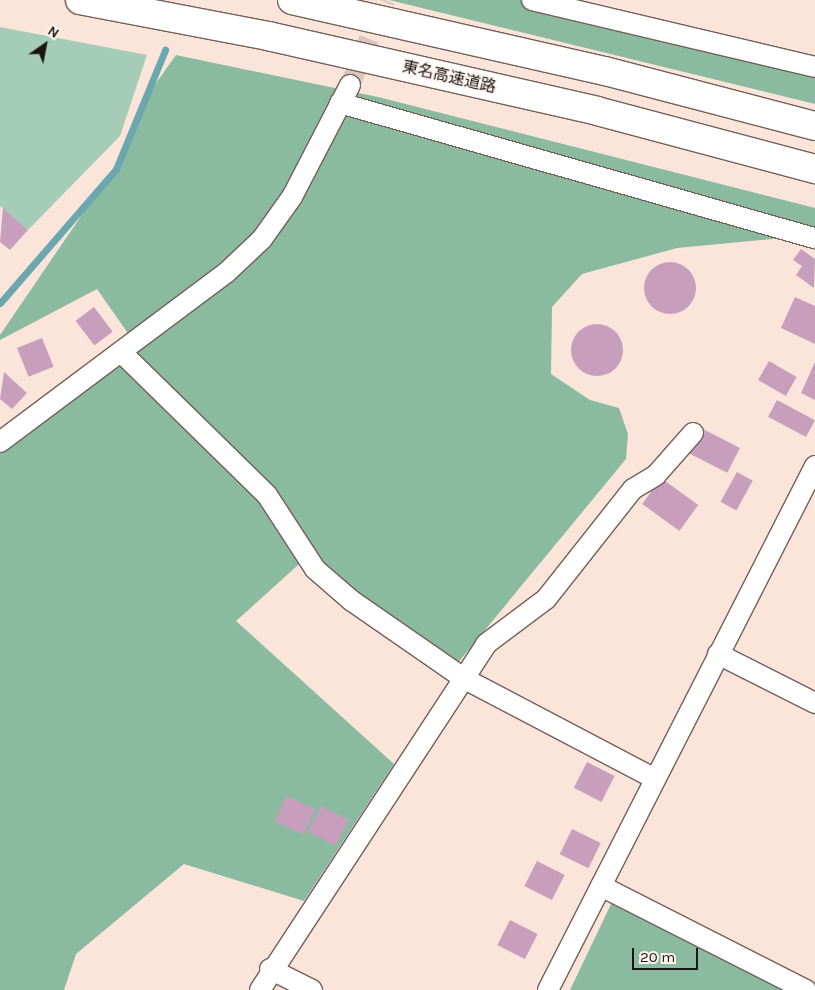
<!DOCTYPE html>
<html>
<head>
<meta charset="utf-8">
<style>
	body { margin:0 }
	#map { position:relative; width:815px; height:990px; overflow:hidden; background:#fbe5db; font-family:Karla,"Noto Sans JP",sans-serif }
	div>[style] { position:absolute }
	.green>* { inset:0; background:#a4ccb6 }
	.forest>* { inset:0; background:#8abaa0 }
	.stream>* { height:7px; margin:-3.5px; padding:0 3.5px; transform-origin:3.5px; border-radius:3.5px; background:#6ba7ae }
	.building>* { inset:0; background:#c79fbd; transform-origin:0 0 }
	.round { border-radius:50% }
	.minor-tunnel>* { height:20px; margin-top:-10px; transform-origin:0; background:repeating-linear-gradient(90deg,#dac6bd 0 20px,transparent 0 30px) }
	.roads { filter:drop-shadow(1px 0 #736058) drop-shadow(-1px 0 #736058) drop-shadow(0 1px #736058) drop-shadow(0 -1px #736058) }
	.minor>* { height:20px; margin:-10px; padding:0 10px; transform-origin:10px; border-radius:10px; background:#fff }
	.motorway>* { height:28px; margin:-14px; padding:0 14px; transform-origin:14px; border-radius:14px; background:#fff }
	span { translate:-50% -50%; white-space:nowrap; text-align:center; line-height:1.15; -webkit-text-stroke:4px #fef5f1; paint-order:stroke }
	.street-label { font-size:16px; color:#1e1613 }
	.north { position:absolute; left:20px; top:20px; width:50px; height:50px; -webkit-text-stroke:4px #fef5f1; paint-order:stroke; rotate:33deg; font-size:14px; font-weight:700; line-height:20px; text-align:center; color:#1e1613 }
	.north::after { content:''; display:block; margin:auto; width:18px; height:22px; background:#1e1613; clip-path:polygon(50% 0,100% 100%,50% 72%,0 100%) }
	.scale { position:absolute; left:632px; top:948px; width:66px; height:22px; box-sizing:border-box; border:2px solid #1e1613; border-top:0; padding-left:6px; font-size:15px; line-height:18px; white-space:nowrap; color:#1e1613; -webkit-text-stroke:4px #fef5f1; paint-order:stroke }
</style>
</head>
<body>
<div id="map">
	<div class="green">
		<div style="clip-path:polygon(0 27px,147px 55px,120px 136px,28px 230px,0 206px)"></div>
	</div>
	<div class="forest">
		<div style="clip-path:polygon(389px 0,529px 0,815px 68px,815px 104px)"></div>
		<div style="clip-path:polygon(176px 55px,378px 97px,815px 208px,815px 245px,783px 238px,677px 248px,582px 274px,552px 307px,551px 374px,590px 400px,619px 408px,628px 434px,626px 459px,452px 670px,307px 557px,236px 621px,394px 764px,304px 901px,184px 864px,76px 954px,64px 990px,0 990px,0 442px,134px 342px,97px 289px,0 340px,0 335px,120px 159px,144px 100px)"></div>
		<div style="clip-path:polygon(612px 902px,784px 990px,570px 990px)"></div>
	</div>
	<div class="stream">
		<div style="left:0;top:303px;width:177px;rotate:-49.1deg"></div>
		<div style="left:116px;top:169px;width:129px;rotate:-67.6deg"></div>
	</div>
	<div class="building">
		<div style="clip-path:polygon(3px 208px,28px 230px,10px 250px,0 242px)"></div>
		<div style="clip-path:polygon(801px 249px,815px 259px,814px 288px,796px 275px,802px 266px,793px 260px)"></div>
		<div class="round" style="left:644px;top:262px;width:52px;height:52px"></div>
		<div style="clip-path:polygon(795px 297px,815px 306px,815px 344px,781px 328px)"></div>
		<div style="left:94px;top:307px;width:31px;height:23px;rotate:53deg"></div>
		<div class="round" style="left:571px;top:324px;width:52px;height:52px"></div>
		<div style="left:42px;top:338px;width:31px;height:27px;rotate:68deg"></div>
		<div style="left:769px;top:361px;width:32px;height:22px;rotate:30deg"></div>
		<div style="clip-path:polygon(815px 362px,815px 400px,801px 393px)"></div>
		<div style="clip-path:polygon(4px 372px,27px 393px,12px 409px,0 399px)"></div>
		<div style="left:777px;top:400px;width:43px;height:19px;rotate:28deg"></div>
		<div style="left:699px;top:427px;width:46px;height:28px;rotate:27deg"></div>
		<div style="left:737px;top:472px;width:18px;height:34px;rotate:29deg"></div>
		<div style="left:661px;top:478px;width:46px;height:32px;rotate:36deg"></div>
		<div style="left:587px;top:762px;width:31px;height:29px;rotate:27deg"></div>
		<div style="left:286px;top:796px;width:32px;height:28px;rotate:24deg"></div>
		<div style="left:321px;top:806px;width:31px;height:29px;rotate:27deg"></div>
		<div style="left:572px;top:829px;width:32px;height:28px;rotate:26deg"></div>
		<div style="left:537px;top:861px;width:31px;height:28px;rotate:27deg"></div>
		<div style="left:510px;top:920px;width:31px;height:28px;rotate:27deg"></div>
	</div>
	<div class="minor-tunnel">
		<div style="left:350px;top:85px;width:92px;rotate:-67.6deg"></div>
	</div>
	<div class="roads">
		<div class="minor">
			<div style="left:532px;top:0;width:291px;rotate:13.3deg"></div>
			<div style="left:340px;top:103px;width:494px;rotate:15.9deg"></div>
			<div style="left:121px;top:352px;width:204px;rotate:44.4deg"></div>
			<div style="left:267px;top:495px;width:88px;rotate:57deg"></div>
			<div style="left:315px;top:569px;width:49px;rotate:40.9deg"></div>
			<div style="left:352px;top:601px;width:135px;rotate:34.7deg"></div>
			<div style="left:463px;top:678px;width:217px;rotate:27.7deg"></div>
			<div style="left:0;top:442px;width:282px;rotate:-36.8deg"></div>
			<div style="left:226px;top:273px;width:50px;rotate:-43.4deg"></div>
			<div style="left:262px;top:239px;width:52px;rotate:-54.5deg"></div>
			<div style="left:292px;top:197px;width:126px;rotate:-62.6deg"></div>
			<div style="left:718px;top:654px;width:109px;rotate:26.8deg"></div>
			<div style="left:601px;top:886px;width:230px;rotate:26.9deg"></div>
			<div style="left:270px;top:969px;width:47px;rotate:26.6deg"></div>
			<div style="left:260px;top:990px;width:413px;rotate:-56.8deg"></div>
			<div style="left:486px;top:644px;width:75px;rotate:-36.9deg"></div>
			<div style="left:546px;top:599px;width:140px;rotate:-51.7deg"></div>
			<div style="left:633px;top:489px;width:27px;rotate:-31deg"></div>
			<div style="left:656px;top:475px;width:56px;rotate:-48.6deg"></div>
			<div style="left:548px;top:990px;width:588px;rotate:-63deg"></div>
		</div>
		<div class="motorway">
			<div style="left:80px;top:0;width:191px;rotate:10.8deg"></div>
			<div style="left:268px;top:36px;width:337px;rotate:12.8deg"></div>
			<div style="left:597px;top:111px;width:226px;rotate:14.9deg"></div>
			<div style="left:292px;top:0;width:321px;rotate:12.8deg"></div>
			<div style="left:605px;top:71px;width:217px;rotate:14.7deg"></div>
		</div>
	</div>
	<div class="street-label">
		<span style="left:449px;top:77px;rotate:13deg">東名高速道路</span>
	</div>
	<div class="north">N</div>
	<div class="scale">20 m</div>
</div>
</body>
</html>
